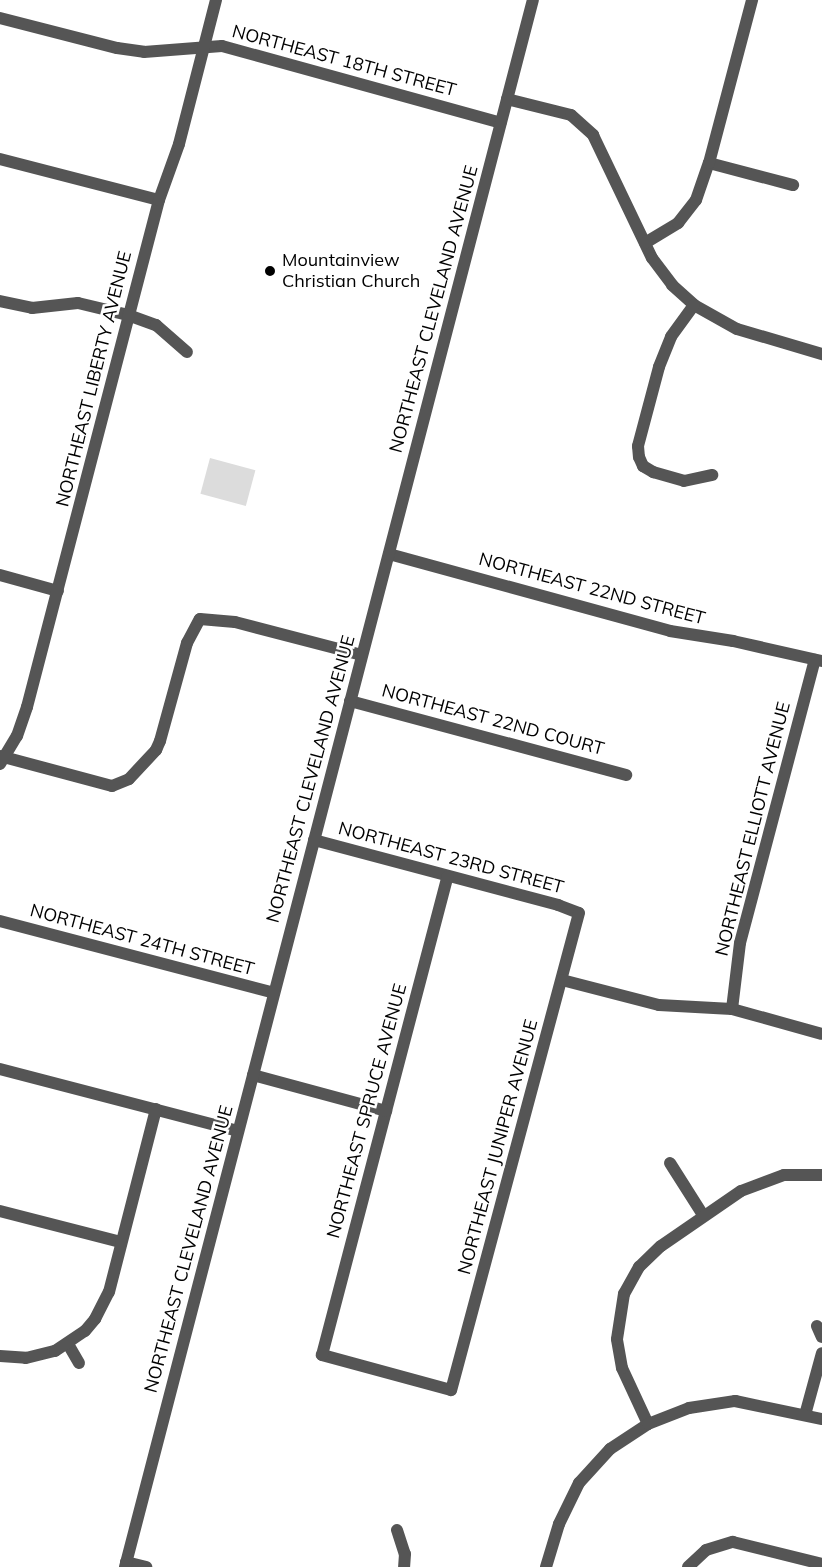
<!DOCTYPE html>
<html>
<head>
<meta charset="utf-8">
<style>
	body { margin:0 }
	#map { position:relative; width:822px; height:1567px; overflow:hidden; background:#fff; font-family:Mulish,sans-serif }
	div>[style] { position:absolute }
	.green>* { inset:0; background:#dcdcdc; transform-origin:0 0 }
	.minor>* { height:12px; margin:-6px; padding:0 6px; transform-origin:6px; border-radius:6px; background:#555 }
	.tertiary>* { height:12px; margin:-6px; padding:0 6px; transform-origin:6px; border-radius:6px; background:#555 }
	.dots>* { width:16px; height:16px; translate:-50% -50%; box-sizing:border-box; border:3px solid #fff; border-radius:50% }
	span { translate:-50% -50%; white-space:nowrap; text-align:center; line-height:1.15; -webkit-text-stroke:5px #fff; paint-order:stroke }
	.street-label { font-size:18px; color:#000 }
	.poi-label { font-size:18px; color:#000 }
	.left { translate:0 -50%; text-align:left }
</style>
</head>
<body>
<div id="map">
	<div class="green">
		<div style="left:210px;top:458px;width:47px;height:37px;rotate:15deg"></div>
	</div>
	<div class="minor">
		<div style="left:0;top:18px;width:121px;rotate:14.4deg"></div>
		<div style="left:117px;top:48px;width:27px;rotate:8deg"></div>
		<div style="left:144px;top:52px;width:78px;rotate:-4.4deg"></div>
		<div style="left:222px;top:46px;width:289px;rotate:15.4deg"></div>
		<div style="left:507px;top:99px;width:66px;rotate:14deg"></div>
		<div style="left:571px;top:115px;width:30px;rotate:42deg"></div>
		<div style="left:593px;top:135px;width:136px;rotate:64.4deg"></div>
		<div style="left:652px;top:258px;width:34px;rotate:53deg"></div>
		<div style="left:672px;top:285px;width:30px;rotate:42deg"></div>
		<div style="left:694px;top:305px;width:49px;rotate:29.2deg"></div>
		<div style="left:737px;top:329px;width:89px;rotate:16.4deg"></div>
		<div style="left:0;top:159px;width:164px;rotate:14.5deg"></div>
		<div style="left:709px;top:163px;width:87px;rotate:14.7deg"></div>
		<div style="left:645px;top:243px;width:39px;rotate:-31deg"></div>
		<div style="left:678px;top:223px;width:29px;rotate:-52deg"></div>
		<div style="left:696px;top:200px;width:39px;rotate:-71deg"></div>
		<div style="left:709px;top:163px;width:169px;rotate:-75.2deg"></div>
		<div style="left:0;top:301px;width:33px;rotate:12deg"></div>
		<div style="left:32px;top:308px;width:46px;rotate:-6.2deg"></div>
		<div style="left:78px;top:303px;width:51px;rotate:13.5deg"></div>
		<div style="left:128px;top:315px;width:30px;rotate:20deg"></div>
		<div style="left:156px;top:325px;width:41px;rotate:41.1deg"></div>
		<div style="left:694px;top:305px;width:39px;rotate:126deg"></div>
		<div style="left:671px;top:337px;width:32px;rotate:112deg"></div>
		<div style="left:659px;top:367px;width:82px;rotate:104.9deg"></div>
		<div style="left:638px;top:446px;width:11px;rotate:85deg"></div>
		<div style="left:639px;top:457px;width:10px;rotate:66deg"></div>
		<div style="left:643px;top:466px;width:12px;rotate:31deg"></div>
		<div style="left:653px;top:472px;width:32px;rotate:16deg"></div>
		<div style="left:684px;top:481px;width:29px;rotate:-12deg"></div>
		<div style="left:389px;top:554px;width:291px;rotate:15.3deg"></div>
		<div style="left:670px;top:631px;width:64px;rotate:9deg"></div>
		<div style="left:733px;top:641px;width:91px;rotate:12.7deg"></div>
		<div style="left:0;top:575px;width:60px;rotate:15.4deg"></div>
		<div style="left:350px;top:701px;width:286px;rotate:15deg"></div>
		<div style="left:0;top:756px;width:116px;rotate:15deg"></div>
		<div style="left:112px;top:786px;width:18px;rotate:-22deg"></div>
		<div style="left:129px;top:779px;width:40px;rotate:-47deg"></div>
		<div style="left:156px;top:750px;width:10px;rotate:-66deg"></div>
		<div style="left:160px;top:741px;width:102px;rotate:-74.6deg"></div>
		<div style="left:187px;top:643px;width:27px;rotate:-62deg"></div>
		<div style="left:200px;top:619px;width:35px;rotate:5deg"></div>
		<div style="left:235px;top:622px;width:131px;rotate:14.6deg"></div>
		<div style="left:0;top:764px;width:33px;rotate:-59deg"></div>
		<div style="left:17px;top:736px;width:31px;rotate:-71deg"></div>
		<div style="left:27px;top:707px;width:524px;rotate:-75.41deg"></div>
		<div style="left:159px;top:200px;width:59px;rotate:-70.3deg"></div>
		<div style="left:179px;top:144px;width:149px;rotate:-75.6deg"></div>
		<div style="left:314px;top:840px;width:253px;rotate:14.9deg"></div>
		<div style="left:558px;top:905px;width:22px;rotate:21deg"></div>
		<div style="left:579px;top:913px;width:494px;rotate:105deg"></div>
		<div style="left:451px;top:1390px;width:134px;rotate:-164.8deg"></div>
		<div style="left:322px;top:1355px;width:495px;rotate:-75.3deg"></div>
		<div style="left:0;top:921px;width:283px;rotate:14.7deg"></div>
		<div style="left:562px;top:980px;width:100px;rotate:14.5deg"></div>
		<div style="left:659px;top:1005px;width:73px;rotate:3.1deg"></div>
		<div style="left:732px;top:1009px;width:93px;rotate:15.5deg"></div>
		<div style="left:732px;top:1009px;width:66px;rotate:-83.1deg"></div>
		<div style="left:740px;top:943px;width:293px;rotate:-75.2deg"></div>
		<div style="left:0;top:1069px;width:246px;rotate:14.6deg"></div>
		<div style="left:253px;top:1075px;width:138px;rotate:15.1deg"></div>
		<div style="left:670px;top:1163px;width:62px;rotate:57.6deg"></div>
		<div style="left:0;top:1211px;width:125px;rotate:14.4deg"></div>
		<div style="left:817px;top:1326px;width:12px;rotate:66deg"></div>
		<div style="left:68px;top:1344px;width:22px;rotate:60deg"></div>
		<div style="left:0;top:1356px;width:26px;rotate:4deg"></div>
		<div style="left:26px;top:1358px;width:30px;rotate:-14deg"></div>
		<div style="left:55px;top:1351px;width:36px;rotate:-34deg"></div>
		<div style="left:85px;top:1331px;width:16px;rotate:-50deg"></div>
		<div style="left:95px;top:1319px;width:30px;rotate:-63deg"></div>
		<div style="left:109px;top:1292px;width:189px;rotate:-75.6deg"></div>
		<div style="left:805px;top:1415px;width:64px;rotate:-74.7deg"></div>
		<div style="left:648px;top:1424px;width:62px;rotate:-114.9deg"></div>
		<div style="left:622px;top:1368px;width:29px;rotate:-100deg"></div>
		<div style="left:617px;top:1339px;width:46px;rotate:-81.2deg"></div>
		<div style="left:624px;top:1294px;width:31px;rotate:-61deg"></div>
		<div style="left:639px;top:1267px;width:30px;rotate:-44deg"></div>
		<div style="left:661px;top:1246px;width:97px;rotate:-34.5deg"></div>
		<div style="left:741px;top:1191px;width:46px;rotate:-20.4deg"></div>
		<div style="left:784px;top:1175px;width:38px"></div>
		<div style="left:397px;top:1530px;width:25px;rotate:72deg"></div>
		<div style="left:405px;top:1554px;width:13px;rotate:94deg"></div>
		<div style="left:126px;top:1562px;width:21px;rotate:14deg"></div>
		<div style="left:546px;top:1567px;width:45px;rotate:-73.2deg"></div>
		<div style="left:559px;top:1524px;width:46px;rotate:-64deg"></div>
		<div style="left:579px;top:1483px;width:46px;rotate:-47.6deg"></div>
		<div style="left:610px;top:1449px;width:45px;rotate:-33.3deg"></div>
		<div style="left:648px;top:1424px;width:44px;rotate:-21.3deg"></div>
		<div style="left:689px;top:1408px;width:47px;rotate:-8.7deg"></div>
		<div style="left:735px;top:1401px;width:89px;rotate:11.7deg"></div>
		<div style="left:688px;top:1567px;width:25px;rotate:-43deg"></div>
		<div style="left:706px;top:1550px;width:28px;rotate:-17deg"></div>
		<div style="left:733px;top:1542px;width:92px;rotate:13.9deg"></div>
	</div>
	<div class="tertiary">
		<div style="left:125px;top:1567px;width:1619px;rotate:-75.41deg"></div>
	</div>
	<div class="dots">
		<div style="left:270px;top:271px;background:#000"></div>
	</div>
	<div class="street-label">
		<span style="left:344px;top:61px;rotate:15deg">NORTHEAST 18TH STREET</span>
		<span style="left:434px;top:309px;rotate:-75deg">NORTHEAST CLEVELAND AVENUE</span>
		<span style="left:94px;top:379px;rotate:-76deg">NORTHEAST LIBERTY AVENUE</span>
		<span style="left:592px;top:589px;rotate:15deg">NORTHEAST 22ND STREET</span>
		<span style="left:493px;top:720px;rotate:15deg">NORTHEAST 22ND COURT</span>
		<span style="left:311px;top:779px;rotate:-75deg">NORTHEAST CLEVELAND AVENUE</span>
		<span style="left:753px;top:829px;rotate:-76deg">NORTHEAST ELLIOTT AVENUE</span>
		<span style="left:451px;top:858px;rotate:15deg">NORTHEAST 23RD STREET</span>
		<span style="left:142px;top:940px;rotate:15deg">NORTHEAST 24TH STREET</span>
		<span style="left:367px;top:1111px;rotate:-75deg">NORTHEAST SPRUCE AVENUE</span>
		<span style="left:498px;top:1147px;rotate:-75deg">NORTHEAST JUNIPER AVENUE</span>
		<span style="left:189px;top:1249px;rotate:-75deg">NORTHEAST CLEVELAND AVENUE</span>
	</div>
	<div class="poi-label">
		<span class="left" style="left:282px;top:271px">Mountainview<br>Christian Church</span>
	</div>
</div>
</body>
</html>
